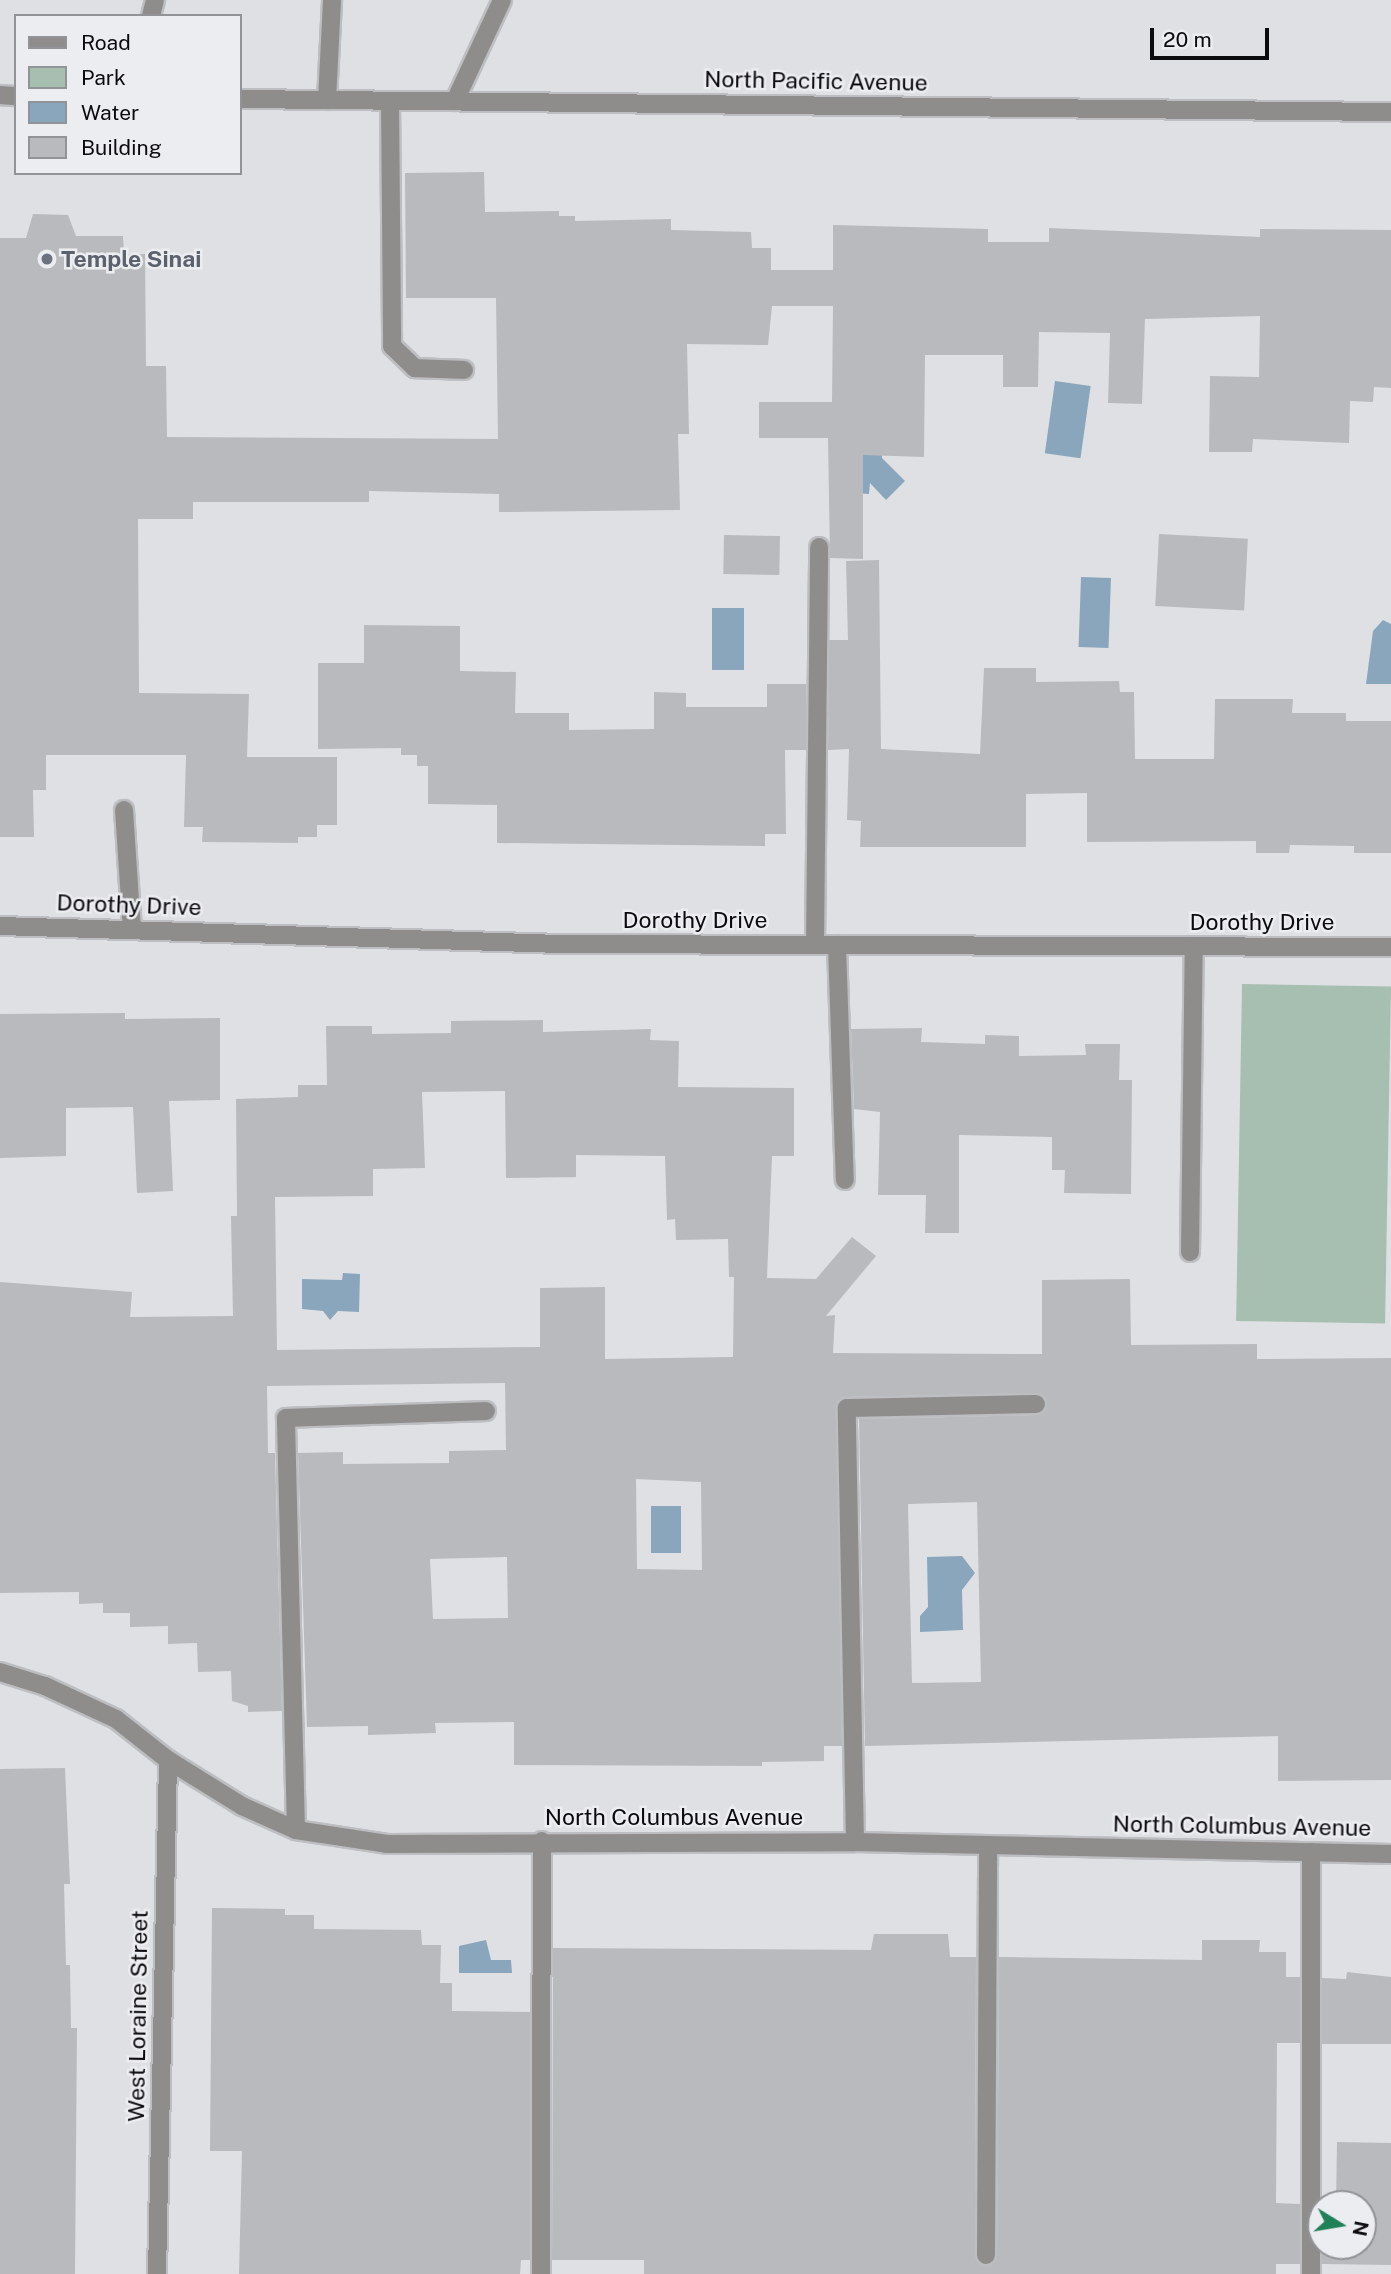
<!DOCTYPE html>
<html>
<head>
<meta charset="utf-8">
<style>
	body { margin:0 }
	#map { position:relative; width:1391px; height:2274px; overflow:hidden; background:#dfe0e3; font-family:"Public Sans",sans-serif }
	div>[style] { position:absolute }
	.green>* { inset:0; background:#a6bfb0; transform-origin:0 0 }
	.water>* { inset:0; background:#8aa6bd; transform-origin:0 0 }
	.building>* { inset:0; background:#b9babd; transform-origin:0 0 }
	.roads { filter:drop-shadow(2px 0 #bdbec1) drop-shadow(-2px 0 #bdbec1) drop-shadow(0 2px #bdbec1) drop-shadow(0 -2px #bdbec1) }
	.minor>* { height:18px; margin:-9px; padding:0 9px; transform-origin:9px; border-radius:9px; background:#8e8d8c }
	.dots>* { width:19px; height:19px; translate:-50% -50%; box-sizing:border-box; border:4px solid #ecedf1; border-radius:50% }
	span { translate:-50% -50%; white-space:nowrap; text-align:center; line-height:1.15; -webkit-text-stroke:5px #ecedf1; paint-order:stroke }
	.street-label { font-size:23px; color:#0b0b0d }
	.worship-label { font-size:23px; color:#5b616d; font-weight:700 }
	.left { translate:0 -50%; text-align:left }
	.legend { position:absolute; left:14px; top:14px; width:228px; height:161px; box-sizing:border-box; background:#ecedf1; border:2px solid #929396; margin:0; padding:9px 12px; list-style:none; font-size:21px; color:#0b0b0d }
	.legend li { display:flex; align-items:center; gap:14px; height:35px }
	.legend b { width:35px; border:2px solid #929396 }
	.north { position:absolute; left:1307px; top:2190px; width:70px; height:70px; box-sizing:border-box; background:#ecedf1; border:2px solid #929396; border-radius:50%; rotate:101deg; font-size:19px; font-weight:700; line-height:28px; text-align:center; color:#0b0b0d }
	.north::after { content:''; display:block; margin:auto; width:24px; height:32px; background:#208159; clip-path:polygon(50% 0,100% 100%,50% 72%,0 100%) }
	.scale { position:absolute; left:1150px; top:28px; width:119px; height:32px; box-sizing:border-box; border:4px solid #0b0b0d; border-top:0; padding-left:9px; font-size:21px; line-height:24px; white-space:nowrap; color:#0b0b0d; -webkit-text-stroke:5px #ecedf1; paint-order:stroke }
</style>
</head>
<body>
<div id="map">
	<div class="green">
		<div style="left:1242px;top:984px;width:149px;height:337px;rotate:1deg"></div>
	</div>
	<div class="water">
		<div style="left:1055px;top:381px;width:36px;height:73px;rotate:8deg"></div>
		<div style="clip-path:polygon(854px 442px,882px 442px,882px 458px,905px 481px,886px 500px,870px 483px,869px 494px,854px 493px)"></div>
		<div style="left:1081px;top:577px;width:30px;height:70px;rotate:2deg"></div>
		<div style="left:712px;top:608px;width:32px;height:62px"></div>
		<div style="clip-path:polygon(1383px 620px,1391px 624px,1391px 684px,1366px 684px,1373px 631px)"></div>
		<div style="clip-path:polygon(343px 1273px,360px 1274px,359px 1312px,338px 1311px,330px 1320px,323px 1311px,302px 1309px,302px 1279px,342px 1280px)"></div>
		<div style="left:651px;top:1506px;width:30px;height:47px"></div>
		<div style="clip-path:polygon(962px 1556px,975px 1573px,962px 1590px,963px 1630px,920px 1632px,920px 1616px,928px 1607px,927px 1557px)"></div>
		<div style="clip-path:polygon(486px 1940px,491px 1960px,511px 1960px,512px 1973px,459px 1973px,459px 1946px)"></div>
	</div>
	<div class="building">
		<div style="clip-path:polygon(484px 172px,485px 212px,559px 211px,559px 216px,575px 216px,575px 221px,671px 219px,671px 230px,751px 232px,752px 248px,771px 248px,771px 270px,833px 270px,833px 225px,988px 229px,988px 242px,1049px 242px,1049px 228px,1260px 237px,1260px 229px,1391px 230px,1391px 388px,1374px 387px,1373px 402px,1350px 401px,1349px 443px,1253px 439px,1252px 452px,1209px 452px,1210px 376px,1259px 377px,1260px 316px,1145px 319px,1142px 404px,1108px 403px,1110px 333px,1039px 332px,1038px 387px,1003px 387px,1003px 355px,925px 355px,924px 457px,863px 455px,863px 559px,830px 558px,828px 438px,759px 438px,759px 402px,832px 402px,833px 306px,772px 306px,768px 345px,687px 344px,689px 434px,678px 434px,680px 510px,499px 512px,499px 494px,369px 491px,369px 502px,193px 502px,193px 519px,138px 519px,139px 693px,249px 694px,247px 757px,337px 757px,337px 825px,317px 825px,317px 837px,298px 837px,298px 843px,202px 842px,203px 827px,184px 827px,186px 755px,46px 755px,46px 790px,33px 790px,34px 837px,0 837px,0 238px,26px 238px,33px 214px,68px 215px,76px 236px,123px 236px,124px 254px,145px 254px,146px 366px,166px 366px,167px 437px,498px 439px,496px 298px,406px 298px,405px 173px)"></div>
		<div style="left:1159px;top:534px;width:89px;height:72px;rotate:3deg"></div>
		<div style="left:724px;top:535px;width:56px;height:39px;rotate:1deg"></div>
		<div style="clip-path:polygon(879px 560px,881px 749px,980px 754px,984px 668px,1036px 668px,1036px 682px,1119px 681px,1120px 692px,1134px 692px,1135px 759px,1214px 759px,1215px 699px,1293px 699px,1292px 713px,1346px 713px,1346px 721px,1391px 721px,1391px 853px,1354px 853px,1354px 846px,1290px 845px,1289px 853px,1256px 853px,1256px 841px,1087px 842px,1087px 793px,1026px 794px,1026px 847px,860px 847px,861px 821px,847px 820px,849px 749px,828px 750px,829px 640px,848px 640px,846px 561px)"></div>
		<div style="clip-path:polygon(364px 625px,460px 626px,460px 671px,516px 672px,515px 713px,569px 713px,569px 730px,654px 729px,654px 692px,686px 693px,686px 707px,767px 707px,767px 684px,806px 684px,806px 750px,785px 750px,786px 834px,765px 834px,765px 846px,497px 843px,497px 805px,428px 804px,428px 766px,417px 766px,417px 755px,401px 755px,401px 748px,318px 749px,318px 663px,364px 663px)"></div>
		<div style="clip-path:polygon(125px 1013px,125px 1019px,220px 1018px,220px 1100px,169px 1101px,173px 1191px,137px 1193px,133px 1107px,66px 1108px,66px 1156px,0 1158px,0 1014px)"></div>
		<div style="clip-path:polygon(evenodd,543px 1020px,543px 1032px,651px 1029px,650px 1040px,679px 1041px,678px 1087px,794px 1088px,794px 1156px,772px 1156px,767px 1278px,816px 1279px,852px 1237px,876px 1256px,826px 1316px,835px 1315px,833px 1353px,1042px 1354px,1042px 1280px,1130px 1279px,1131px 1345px,1257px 1344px,1257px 1359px,1391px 1358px,1391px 1780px,1278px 1781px,1278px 1736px,865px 1746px,859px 1419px,1036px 1415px,1047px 1404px,1036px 1393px,847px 1397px,837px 1402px,842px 1746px,824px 1746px,824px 1761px,762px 1762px,762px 1766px,514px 1765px,514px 1722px,435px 1723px,436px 1733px,368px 1735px,368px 1726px,307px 1727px,298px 1453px,343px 1452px,343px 1464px,449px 1463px,449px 1451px,506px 1450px,505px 1383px,267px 1386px,268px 1453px,275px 1453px,282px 1711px,248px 1712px,248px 1706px,232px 1701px,231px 1671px,198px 1672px,197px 1643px,168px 1644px,168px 1626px,130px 1627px,130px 1613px,103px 1613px,103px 1603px,79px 1604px,79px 1592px,0 1593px,0 1282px,132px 1292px,130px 1317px,233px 1316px,231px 1216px,237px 1216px,236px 1099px,298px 1097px,298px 1085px,327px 1085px,326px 1026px,372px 1026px,372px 1034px,451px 1033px,451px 1021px,543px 1020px,505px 1091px,506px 1178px,576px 1177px,576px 1155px,665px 1156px,667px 1220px,675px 1219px,676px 1240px,728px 1239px,729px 1277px,734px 1277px,733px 1357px,605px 1359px,605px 1287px,540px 1288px,540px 1347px,277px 1350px,275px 1197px,373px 1196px,373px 1169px,425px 1168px,422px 1092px,505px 1091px,543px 1020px,636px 1479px,701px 1482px,702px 1570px,637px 1569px,636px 1479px,543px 1020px,977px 1502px,981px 1682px,912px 1683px,908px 1504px,977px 1502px,543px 1020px,507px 1557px,508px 1618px,433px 1619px,430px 1559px,507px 1557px)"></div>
		<div style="clip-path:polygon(922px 1028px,921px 1042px,985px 1044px,985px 1035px,1019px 1036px,1019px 1056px,1086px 1055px,1085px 1044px,1120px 1044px,1119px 1080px,1132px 1080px,1131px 1194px,1064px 1193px,1065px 1170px,1052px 1170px,1052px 1137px,959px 1135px,959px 1233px,925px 1233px,926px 1195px,878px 1195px,880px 1112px,854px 1109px,851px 1029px)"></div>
		<div style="clip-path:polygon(65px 1768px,70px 1884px,64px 1884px,66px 1965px,70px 1965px,71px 2028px,77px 2028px,75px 2274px,0 2274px,0 1769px)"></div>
		<div style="clip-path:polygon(212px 1908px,285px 1909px,285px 1915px,314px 1915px,314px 1929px,421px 1930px,422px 1945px,441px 1945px,440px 1983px,452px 1983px,452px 2011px,530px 2012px,530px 2260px,521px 2260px,520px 2274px,239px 2274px,242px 2151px,210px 2151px)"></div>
		<div style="clip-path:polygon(874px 1934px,948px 1934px,950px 1957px,976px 1957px,975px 2255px,985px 2266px,997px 2255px,999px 1957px,1202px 1960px,1202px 1940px,1260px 1940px,1259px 1952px,1286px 1952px,1286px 1977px,1300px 1977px,1300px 2043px,1277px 2043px,1276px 2203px,1300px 2204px,1300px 2264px,1276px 2264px,1276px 2274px,644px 2274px,644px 2260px,552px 2260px,553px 1948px,871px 1950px)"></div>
		<div style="clip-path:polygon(1347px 1972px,1391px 1977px,1391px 2044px,1322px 2044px,1322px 1978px,1346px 1979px)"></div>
		<div style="clip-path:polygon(1337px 2142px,1391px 2143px,1391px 2265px,1322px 2264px,1322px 2246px,1363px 2246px,1363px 2204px,1322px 2204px,1336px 2204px)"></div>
	</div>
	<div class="roads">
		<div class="minor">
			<div style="left:151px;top:16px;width:16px;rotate:-76deg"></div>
			<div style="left:0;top:95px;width:16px;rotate:4deg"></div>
			<div style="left:240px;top:99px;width:1151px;rotate:0.65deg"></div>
			<div style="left:327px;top:100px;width:100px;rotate:-87.1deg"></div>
			<div style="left:390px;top:101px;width:245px;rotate:89.5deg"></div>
			<div style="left:392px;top:346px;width:32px;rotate:44deg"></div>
			<div style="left:415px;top:368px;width:49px;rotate:2.3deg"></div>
			<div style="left:455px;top:101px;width:111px;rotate:-65deg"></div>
			<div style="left:124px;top:810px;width:120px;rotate:86.2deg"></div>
			<div style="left:0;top:926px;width:561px;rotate:1.84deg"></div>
			<div style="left:561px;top:944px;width:830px;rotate:0.21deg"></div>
			<div style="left:815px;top:945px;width:398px;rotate:-89.4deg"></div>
			<div style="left:837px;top:945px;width:235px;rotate:88.1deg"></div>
			<div style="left:1190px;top:1252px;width:306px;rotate:-89.3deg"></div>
			<div style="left:0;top:1672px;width:47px;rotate:17.3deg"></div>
			<div style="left:45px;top:1686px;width:78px;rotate:24.9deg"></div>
			<div style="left:116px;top:1719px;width:66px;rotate:38.3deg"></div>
			<div style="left:168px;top:1760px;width:87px;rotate:31.9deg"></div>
			<div style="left:242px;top:1806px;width:59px;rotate:24deg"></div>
			<div style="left:296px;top:1830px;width:92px;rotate:8.7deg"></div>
			<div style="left:387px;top:1844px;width:468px;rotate:-0.2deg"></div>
			<div style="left:855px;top:1842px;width:536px;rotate:1.28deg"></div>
			<div style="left:296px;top:1830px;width:412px;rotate:-91.4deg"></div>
			<div style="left:286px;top:1418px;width:200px;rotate:-2deg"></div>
			<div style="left:855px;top:1842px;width:434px;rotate:-91.1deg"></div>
			<div style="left:847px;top:1408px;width:189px;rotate:-1.2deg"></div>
			<div style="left:986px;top:2255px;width:410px;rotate:-89.7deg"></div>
			<div style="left:157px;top:2274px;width:514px;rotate:-88.77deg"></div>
			<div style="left:541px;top:2274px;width:433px;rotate:-89.9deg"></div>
			<div style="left:1311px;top:2274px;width:422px;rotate:-90deg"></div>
		</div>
	</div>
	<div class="dots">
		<div style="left:47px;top:259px;background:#6b7280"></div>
	</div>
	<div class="street-label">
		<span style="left:816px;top:81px;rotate:1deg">North Pacific Avenue</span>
		<span style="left:129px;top:905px;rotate:2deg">Dorothy Drive</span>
		<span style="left:695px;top:920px">Dorothy Drive</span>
		<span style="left:1262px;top:922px">Dorothy Drive</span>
		<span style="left:674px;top:1817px">North Columbus Avenue</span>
		<span style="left:1242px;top:1826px;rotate:1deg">North Columbus Avenue</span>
		<span style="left:138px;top:2016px;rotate:-89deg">West Loraine Street</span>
	</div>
	<div class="worship-label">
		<span class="left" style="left:61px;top:259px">Temple Sinai</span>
	</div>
	<ul class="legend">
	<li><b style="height:9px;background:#8e8d8c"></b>Road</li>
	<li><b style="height:19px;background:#a6bfb0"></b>Park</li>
	<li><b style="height:19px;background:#8aa6bd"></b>Water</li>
	<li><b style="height:19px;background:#b9babd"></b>Building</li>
	</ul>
	<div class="north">N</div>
	<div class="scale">20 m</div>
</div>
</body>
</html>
